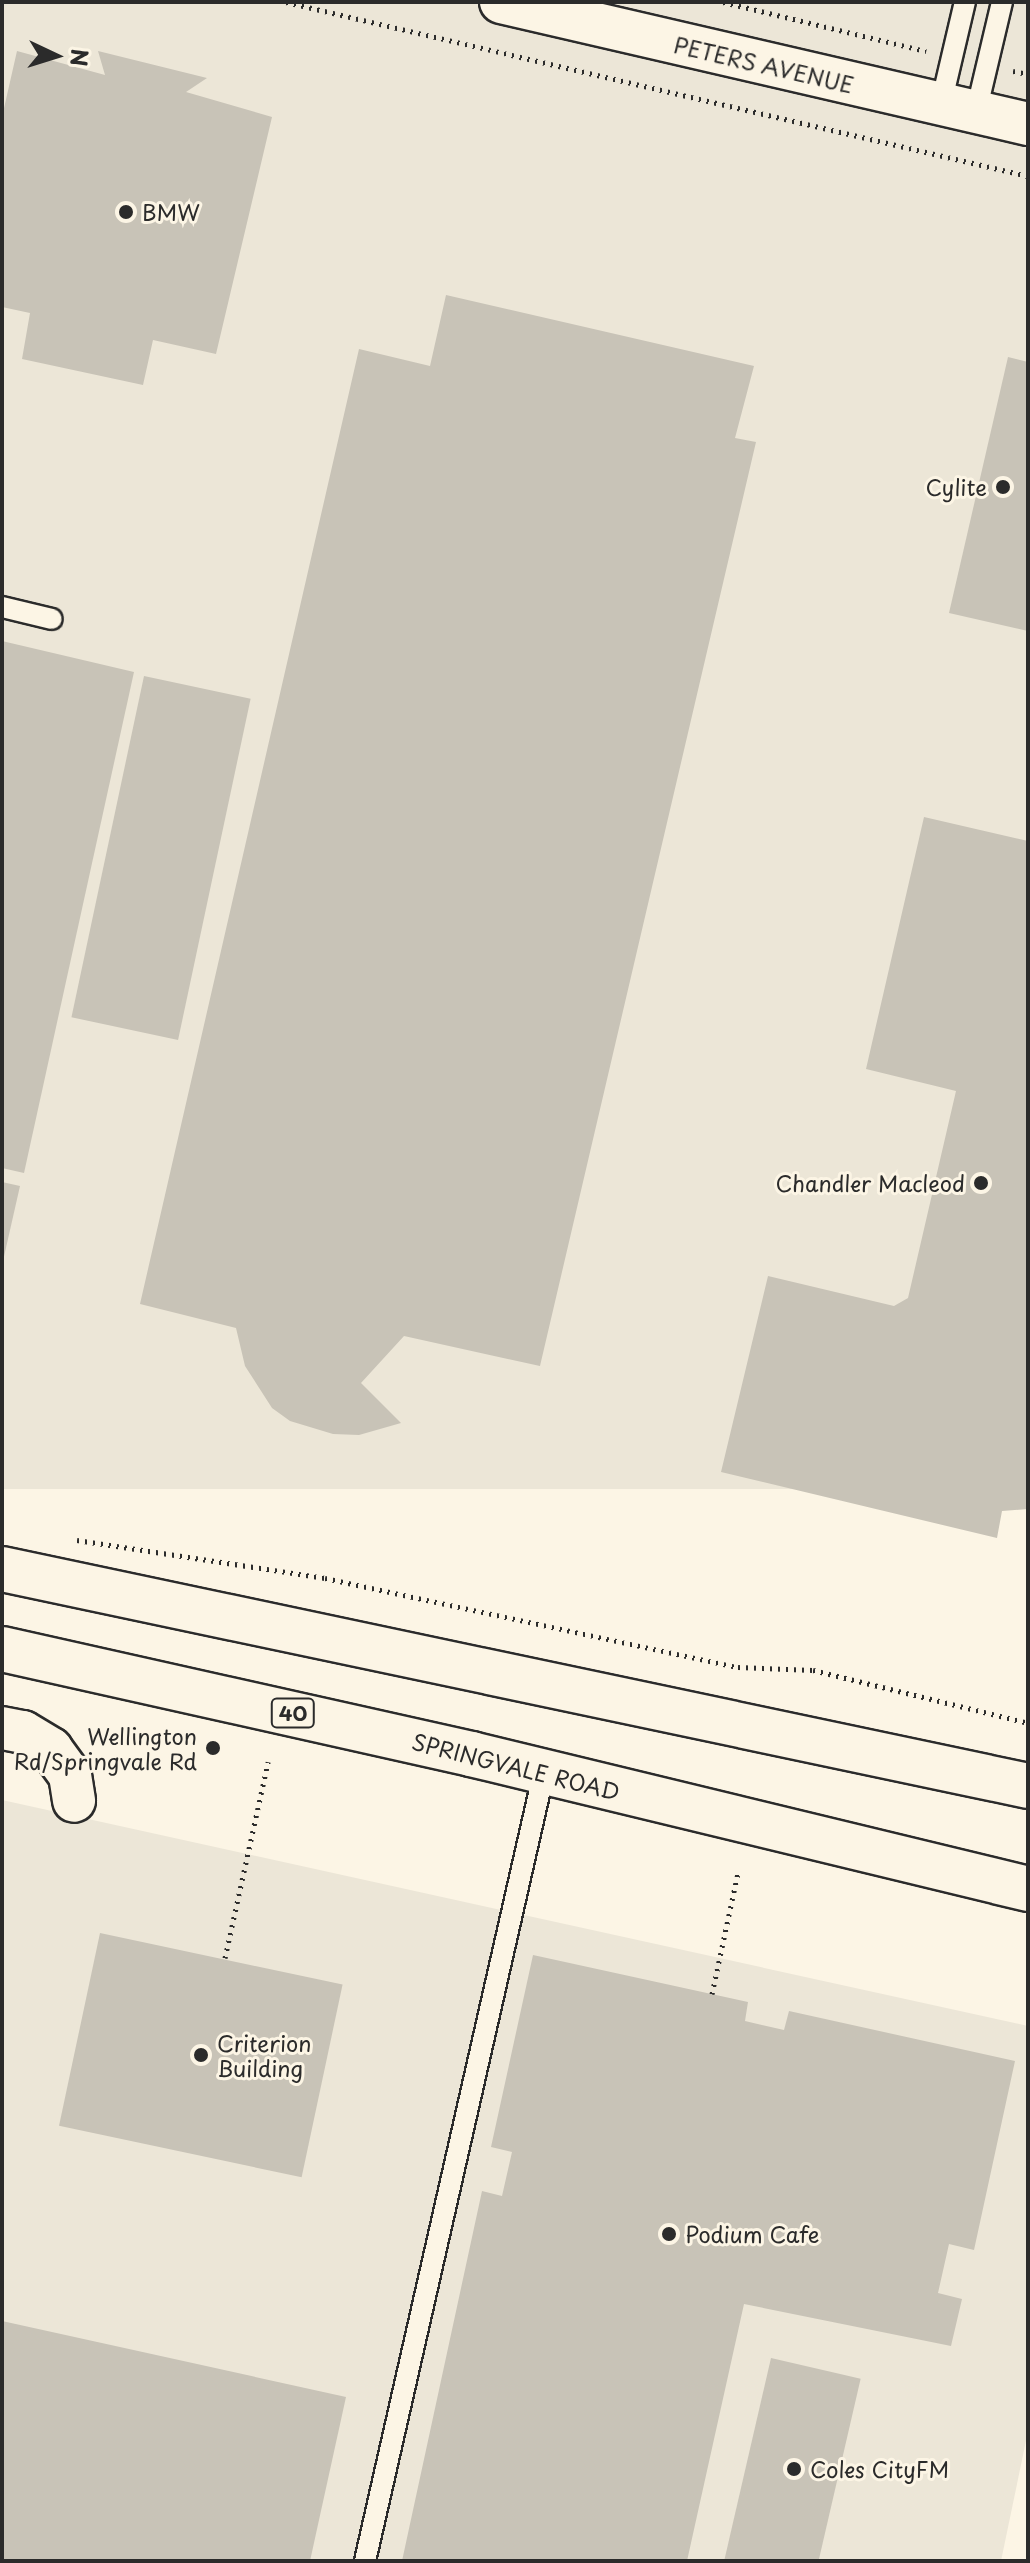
<!DOCTYPE html>
<html>
<head>
<meta charset="utf-8">
<style>
	body { margin:0 }
	#map { position:relative; width:1030px; height:2563px; overflow:hidden; background:#fcf5e5; font-family:"Playpen Sans",sans-serif }
	div>[style] { position:absolute }
	.built>* { inset:0; background:#ece6d7; transform-origin:0 0 }
	.building>* { inset:0; background:#c8c3b7; transform-origin:0 0 }
	.path>* { height:5px; margin-top:-2.5px; transform-origin:0; background:repeating-linear-gradient(90deg,#2b2b2b 0 2px,transparent 0 8px) }
	.roads { filter:drop-shadow(2px 0 #2b2b2b) drop-shadow(-2px 0 #2b2b2b) drop-shadow(0 2px #2b2b2b) drop-shadow(0 -2px #2b2b2b) }
	.service>* { height:20px; margin:-10px; padding:0 10px; transform-origin:10px; border-radius:10px; background:#fcf5e5 }
	.minor>* { height:42px; margin:-21px; padding:0 21px; transform-origin:21px; border-radius:21px; background:#fcf5e5 }
	.trunk>* { height:44px; margin:-22px; padding:0 22px; transform-origin:22px; border-radius:22px; background:#fcf5e5 }
	.dots>* { width:22px; height:22px; translate:-50% -50%; box-sizing:border-box; border:4px solid #fcf5e5; border-radius:50% }
	span { translate:-50% -50%; white-space:nowrap; text-align:center; line-height:1.15; -webkit-text-stroke:6px #fcf5e5; paint-order:stroke }
	.shield-label span { padding:2px 6px; background:#fcf5e5; border:2px solid; border-radius:6px; -webkit-text-stroke-width:0 }
	.shield-label { font-size:20px; color:#2b2b2b; font-weight:700 }
	.street-label { font-size:22px; color:#2b2b2b }
	.poi-label { font-size:22px; color:#2b2b2b }
	.left { translate:0 -50%; text-align:left }
	.right { translate:-100% -50%; text-align:right }
	.frame { position:absolute; inset:0; border:4px solid #2b2b2b; pointer-events:none }
	.north { position:absolute; left:16px; top:16px; width:80px; height:80px; -webkit-text-stroke:6px #fcf5e5; paint-order:stroke; rotate:94deg; font-size:22px; font-weight:700; line-height:32px; text-align:center; color:#2b2b2b }
	.north::after { content:''; display:block; margin:auto; width:28px; height:36px; background:#2b2b2b; clip-path:polygon(50% 0,100% 100%,50% 72%,0 100%) }
</style>
</head>
<body>
<div id="map">
	<div class="built">
		<div style="left:2px;top:2px;width:1026px;height:1487px"></div>
		<div style="clip-path:polygon(2px 1800px,1028px 2026px,1028px 2431px,1001px 2561px,2px 2561px)"></div>
	</div>
	<div class="building">
		<div style="clip-path:polygon(17px 51px,105px 75px,98px 51px,207px 78px,186px 92px,272px 117px,216px 354px,153px 340px,143px 385px,22px 359px,30px 313px,2px 307px,2px 117px)"></div>
		<div style="clip-path:polygon(446px 295px,754px 366px,735px 438px,756px 442px,540px 1366px,404px 1336px,361px 1383px,401px 1423px,359px 1435px,333px 1434px,290px 1421px,272px 1408px,245px 1366px,236px 1328px,140px 1304px,359px 349px,430px 366px)"></div>
		<div style="clip-path:polygon(1008px 357px,1028px 362px,1028px 631px,949px 613px)"></div>
		<div style="clip-path:polygon(2px 641px,134px 672px,24px 1173px,2px 1168px)"></div>
		<div style="left:144px;top:676px;width:109px;height:349px;rotate:12deg"></div>
		<div style="clip-path:polygon(924px 817px,1028px 841px,1028px 1509px,1002px 1511px,997px 1538px,721px 1472px,768px 1276px,894px 1306px,908px 1298px,956px 1091px,866px 1069px)"></div>
		<div style="clip-path:polygon(2px 1182px,20px 1186px,3px 1261px,2px 1261px)"></div>
		<div style="left:100px;top:1933px;width:248px;height:197px;rotate:12deg"></div>
		<div style="clip-path:polygon(533px 1955px,748px 2002px,745px 2021px,784px 2030px,789px 2011px,1015px 2061px,974px 2250px,949px 2244px,938px 2293px,962px 2299px,951px 2346px,744px 2304px,687px 2561px,402px 2561px,482px 2191px,502px 2196px,512px 2152px,491px 2147px)"></div>
		<div style="clip-path:polygon(2px 2321px,346px 2397px,310px 2561px,2px 2561px)"></div>
		<div style="left:771px;top:2358px;width:92px;height:208px;rotate:13deg"></div>
	</div>
	<div class="path">
		<div style="left:286px;top:2px;width:762px;rotate:13.2deg"></div>
		<div style="left:723px;top:2px;width:209px;rotate:13.6deg"></div>
		<div style="left:1013px;top:71px;width:15px;rotate:11deg"></div>
		<div style="left:77px;top:1540px;width:251px;rotate:8.7deg"></div>
		<div style="left:325px;top:1578px;width:422px;rotate:12.2deg"></div>
		<div style="left:738px;top:1667px;width:75px;rotate:2.3deg"></div>
		<div style="left:813px;top:1670px;width:221px;rotate:13.8deg"></div>
		<div style="left:225px;top:1958px;width:201px;rotate:-77.6deg"></div>
		<div style="left:712px;top:1994px;width:124px;rotate:-77.9deg"></div>
	</div>
	<div class="roads">
		<div class="service">
			<div style="left:941px;top:104px;width:105px;rotate:-76.8deg"></div>
			<div style="left:976px;top:112px;width:113px;rotate:-76.7deg"></div>
			<div style="left:2px;top:607px;width:51px;rotate:13.5deg"></div>
			<div style="left:365px;top:2561px;width:809px;rotate:-77.22deg"></div>
		</div>
		<div class="minor">
			<div style="left:501px;top:2px;width:541px;rotate:13.03deg"></div>
			<div style="left:2px;top:1728px;width:21px;rotate:11deg"></div>
			<div style="left:23px;top:1732px;width:33px;rotate:31deg"></div>
			<div style="left:51px;top:1749px;width:32px;rotate:54deg"></div>
			<div style="left:70px;top:1775px;width:26px;rotate:81deg"></div>
		</div>
		<div class="trunk">
			<div style="left:2px;top:1569px;width:1049px;rotate:11.94deg"></div>
			<div style="left:2px;top:1649px;width:481px;rotate:12.6deg"></div>
			<div style="left:471px;top:1754px;width:573px;rotate:13.62deg"></div>
		</div>
	</div>
	<div class="dots">
		<div style="left:126px;top:212px;background:#2b2b2b"></div>
		<div style="left:1003px;top:487px;background:#2b2b2b"></div>
		<div style="left:981px;top:1183px;background:#2b2b2b"></div>
		<div style="left:213px;top:1748px;background:#2b2b2b"></div>
		<div style="left:201px;top:2055px;background:#2b2b2b"></div>
		<div style="left:669px;top:2234px;background:#2b2b2b"></div>
		<div style="left:794px;top:2469px;background:#2b2b2b"></div>
	</div>
	<div class="shield-label">
		<span style="left:293px;top:1713px">40</span>
	</div>
	<div class="street-label">
		<span style="left:764px;top:64px;rotate:13deg">PETERS AVENUE</span>
		<span style="left:516px;top:1766px;rotate:14deg">SPRINGVALE ROAD</span>
	</div>
	<div class="poi-label">
		<span class="left" style="left:142px;top:212px">BMW</span>
		<span class="right" style="left:987px;top:487px">Cylite</span>
		<span class="right" style="left:965px;top:1183px">Chandler Macleod</span>
		<span class="right" style="left:197px;top:1748px">Wellington<br>Rd/Springvale Rd</span>
		<span class="left" style="left:217px;top:2055px">Criterion<br>Building</span>
		<span class="left" style="left:685px;top:2234px">Podium Cafe</span>
		<span class="left" style="left:810px;top:2469px">Coles CityFM</span>
	</div>
	<div class="frame"></div>
	<div class="north">N</div>
</div>
</body>
</html>
